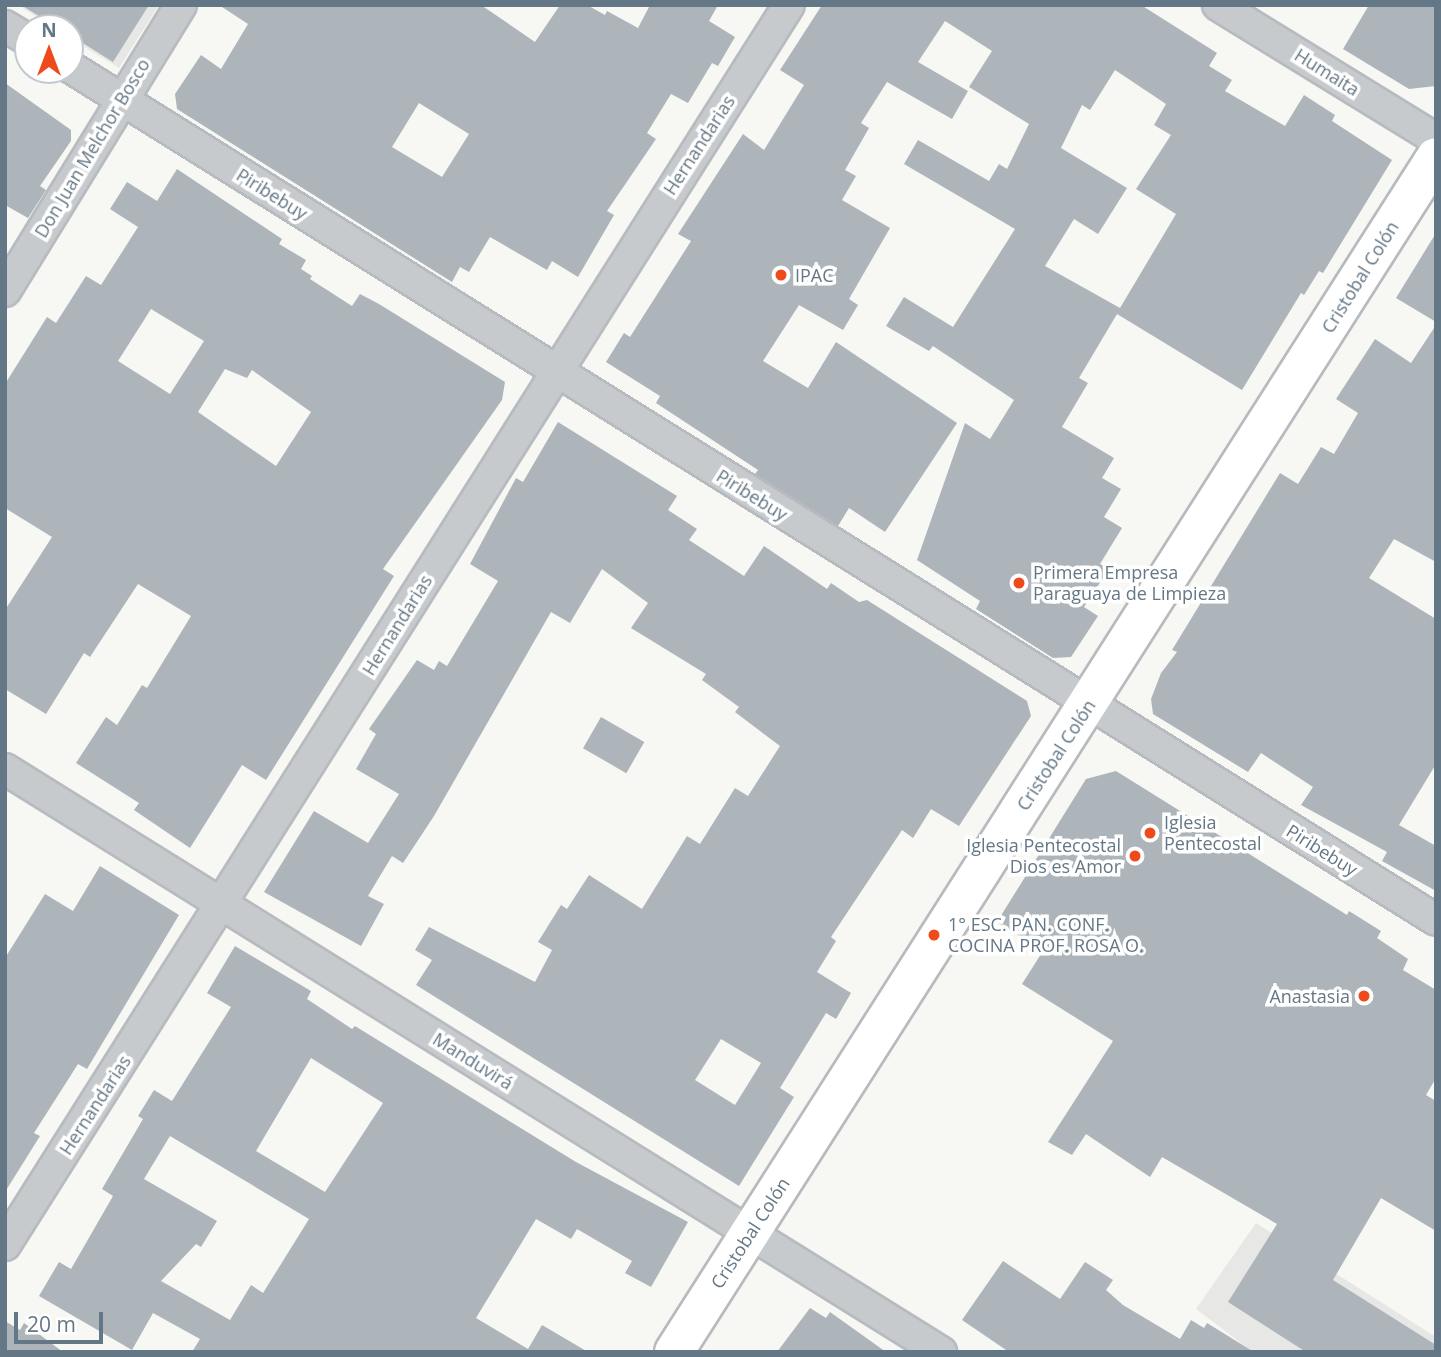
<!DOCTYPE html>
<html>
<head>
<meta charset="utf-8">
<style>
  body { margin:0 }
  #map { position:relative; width:1441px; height:1357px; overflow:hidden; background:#f7f7f3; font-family:"Open Sans",sans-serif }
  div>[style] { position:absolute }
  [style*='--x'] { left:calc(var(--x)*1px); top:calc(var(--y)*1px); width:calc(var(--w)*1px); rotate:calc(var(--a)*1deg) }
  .built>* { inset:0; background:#e7e8e6 }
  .building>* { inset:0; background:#adb5bb; transform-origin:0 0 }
  .roads { filter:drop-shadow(2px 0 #b7bbbf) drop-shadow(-2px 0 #b7bbbf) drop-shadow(0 2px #b7bbbf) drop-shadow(0 -2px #b7bbbf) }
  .street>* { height:30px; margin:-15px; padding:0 15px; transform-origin:15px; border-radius:15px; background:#c6cacd }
  .primary>* { height:38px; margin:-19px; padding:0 19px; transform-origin:19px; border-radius:19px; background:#fff }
  .dots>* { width:19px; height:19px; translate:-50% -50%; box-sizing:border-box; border:4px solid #fff; border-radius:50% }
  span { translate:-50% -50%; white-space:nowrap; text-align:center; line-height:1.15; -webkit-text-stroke:7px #fff; paint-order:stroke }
  .street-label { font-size:18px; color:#647786 }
  .poi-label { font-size:18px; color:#647786 }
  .left { translate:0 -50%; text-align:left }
  .right { translate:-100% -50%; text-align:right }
  .frame { position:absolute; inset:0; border:7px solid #647786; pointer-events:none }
  .north { position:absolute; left:14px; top:14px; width:70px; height:70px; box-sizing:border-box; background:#fff; border:2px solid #c1c9cf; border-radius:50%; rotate:0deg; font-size:19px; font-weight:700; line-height:28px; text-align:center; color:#647786 }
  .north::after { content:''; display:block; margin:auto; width:24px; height:32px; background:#ee4a1c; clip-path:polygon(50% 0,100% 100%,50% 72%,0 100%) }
  .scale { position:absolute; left:14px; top:1312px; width:89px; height:32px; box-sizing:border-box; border:4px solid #647786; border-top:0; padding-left:9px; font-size:21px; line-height:24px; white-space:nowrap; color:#647786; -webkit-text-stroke:5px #fff; paint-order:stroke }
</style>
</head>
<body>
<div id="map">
  <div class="built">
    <i style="clip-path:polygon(18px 5px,159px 5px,119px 68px,70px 38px,70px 28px,54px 28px)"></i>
    <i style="clip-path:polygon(1256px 1223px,1436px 1337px,1436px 1352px,1253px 1352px,1196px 1309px)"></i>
  </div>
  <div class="building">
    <i style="clip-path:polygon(21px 5px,149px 5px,113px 62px,70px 35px,70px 28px,58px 28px)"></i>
    <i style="clip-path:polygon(evenodd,219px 5px,481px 5px,535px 42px,560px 5px,587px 5px,605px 15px,607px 11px,638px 28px,650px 5px,718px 5px,709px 21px,735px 37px,718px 66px,712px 63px,688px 103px,671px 94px,647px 133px,656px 139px,607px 211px,614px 215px,578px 277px,552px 261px,547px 270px,490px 237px,469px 272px,460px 267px,452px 282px,177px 109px,175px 94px,201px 55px,221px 69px,248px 24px,219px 5px,419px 103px,469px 134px,442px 177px,392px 147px,419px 103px)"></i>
    <i style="clip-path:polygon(evenodd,822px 5px,1141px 5px,1217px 53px,1209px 66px,1232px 80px,1225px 91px,1285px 126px,1304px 95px,1335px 115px,1332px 121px,1392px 160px,1323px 273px,1319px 271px,1304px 295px,1301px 293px,1242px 390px,1117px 314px,1079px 378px,1088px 383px,1062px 427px,1114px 458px,1102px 478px,1121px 489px,1104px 517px,1122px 528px,1100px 564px,1109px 569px,1084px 607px,1098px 616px,1071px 657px,1053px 658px,976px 609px,980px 601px,917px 560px,965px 423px,990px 439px,1014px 400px,933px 346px,929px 351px,886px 326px,904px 297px,953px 327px,1015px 229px,904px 164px,918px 140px,989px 181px,999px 164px,1007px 169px,1029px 124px,969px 87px,992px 51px,945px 21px,918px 62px,968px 91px,952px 119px,887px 82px,861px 123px,869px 128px,845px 170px,856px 176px,842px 200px,890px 228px,849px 299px,858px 305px,843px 330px,799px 305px,763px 361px,808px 388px,836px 342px,957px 423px,885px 532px,849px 508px,838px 526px,755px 474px,758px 470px,656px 403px,660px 396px,606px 362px,624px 333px,630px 337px,691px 241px,678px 234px,743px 134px,764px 150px,804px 85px,780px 70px,822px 5px,1115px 70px,1166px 104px,1154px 125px,1171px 135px,1136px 189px,1176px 214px,1120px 308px,1045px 266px,1074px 219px,1098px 234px,1127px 188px,1061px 148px,1082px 105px,1090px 110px,1115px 70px)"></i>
    <i style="clip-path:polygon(1369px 5px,1436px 5px,1436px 86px,1409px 89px,1343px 49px)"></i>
    <i style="clip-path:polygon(5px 83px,71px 130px,71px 141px,40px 186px,46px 190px,28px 218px,5px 205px)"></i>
    <i style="clip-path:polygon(evenodd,177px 169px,282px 239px,279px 244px,306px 260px,301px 269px,312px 276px,310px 279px,352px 306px,360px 294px,379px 304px,505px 382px,502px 400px,383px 569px,394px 576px,266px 780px,242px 765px,190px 848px,134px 810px,139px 803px,76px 763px,106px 717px,117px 725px,142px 685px,147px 688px,191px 616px,138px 584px,90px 657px,84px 653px,46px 714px,5px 689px,5px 610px,52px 537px,5px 508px,5px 384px,47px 317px,56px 323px,86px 276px,101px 285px,138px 227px,110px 209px,127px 182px,157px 201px,177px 169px,151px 309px,204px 341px,170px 394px,118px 361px,151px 309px,177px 169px,225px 369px,247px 378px,252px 370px,311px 412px,276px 466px,198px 412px,225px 369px)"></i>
    <i style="clip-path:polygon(1436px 233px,1436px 322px,1396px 298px)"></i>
    <i style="clip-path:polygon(1436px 325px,1436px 562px,1394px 539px,1369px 578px,1436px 619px,1436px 764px,1399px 825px,1436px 846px,1436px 891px,1382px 861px,1387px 852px,1301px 805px,1313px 787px,1261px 753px,1248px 772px,1153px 714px,1151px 699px,1161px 673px,1177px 652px,1172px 650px,1280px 473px,1298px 484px,1321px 447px,1334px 454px,1358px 413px,1336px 399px,1375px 339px,1411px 363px)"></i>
    <i style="clip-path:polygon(evenodd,558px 422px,677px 496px,668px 510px,697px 529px,689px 540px,744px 576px,764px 546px,827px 589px,831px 583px,859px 602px,867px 600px,1027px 701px,1031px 716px,959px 826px,931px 809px,913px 838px,902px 830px,831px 937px,836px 941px,817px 972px,851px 993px,836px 1019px,826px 1013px,780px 1088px,794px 1097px,739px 1186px,416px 985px,432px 960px,415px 950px,429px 927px,535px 982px,552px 950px,538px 942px,561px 905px,567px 909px,589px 875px,642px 909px,687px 836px,700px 844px,735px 788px,748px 796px,780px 746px,735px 712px,739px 707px,702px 680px,706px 674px,631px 628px,648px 603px,602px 569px,570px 623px,551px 612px,434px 816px,403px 863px,392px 856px,368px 896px,384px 904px,361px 946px,264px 892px,314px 811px,368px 843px,399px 794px,356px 769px,376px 734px,369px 729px,417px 660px,434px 670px,439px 661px,447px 666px,498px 581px,470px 564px,516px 478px,523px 482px,558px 422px,721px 1039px,761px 1063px,735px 1105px,695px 1080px,721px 1039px)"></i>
    <i style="left:601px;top:717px;width:50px;height:36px;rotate:30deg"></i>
    <i style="clip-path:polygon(1116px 771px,1347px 915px,1349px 911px,1381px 931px,1377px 938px,1408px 959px,1403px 970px,1436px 990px,1436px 1078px,1426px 1095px,1436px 1101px,1436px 1231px,1381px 1198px,1333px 1280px,1436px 1345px,1436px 1352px,1306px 1352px,1228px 1302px,1277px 1224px,1162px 1157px,1150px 1177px,1086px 1134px,1072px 1155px,1048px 1142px,1113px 1041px,1022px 984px,1043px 951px,997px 922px,1086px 779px)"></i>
    <i style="clip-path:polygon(100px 866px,179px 915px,87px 1069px,78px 1064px,34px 1133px,40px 1136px,5px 1192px,5px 958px,45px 894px,73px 911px)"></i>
    <i style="clip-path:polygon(evenodd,235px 946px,311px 991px,307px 999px,352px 1029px,355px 1026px,576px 1162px,688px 1222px,651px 1287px,625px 1273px,632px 1261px,577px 1229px,571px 1239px,536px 1219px,476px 1318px,528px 1349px,542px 1325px,588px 1352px,192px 1352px,200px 1339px,153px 1313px,132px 1350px,39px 1296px,59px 1262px,71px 1269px,113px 1196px,102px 1189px,143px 1119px,138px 1116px,154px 1090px,172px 1101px,231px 1007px,207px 993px,235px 946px,311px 1058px,383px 1103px,325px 1192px,256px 1151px,311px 1058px,235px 946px,170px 1136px,309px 1219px,263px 1293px,251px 1285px,230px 1320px,161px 1281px,196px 1244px,201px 1247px,217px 1221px,144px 1179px,170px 1136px)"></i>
    <i style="clip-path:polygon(1003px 1261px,1060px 1299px,1085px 1262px,1113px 1280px,1106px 1290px,1123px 1305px,1180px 1339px,1191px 1320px,1204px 1328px,1207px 1323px,1254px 1352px,1009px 1352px,962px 1320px)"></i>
    <i style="clip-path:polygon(810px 1308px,826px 1318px,830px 1312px,886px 1352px,777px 1352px)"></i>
    <i style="clip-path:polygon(5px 1321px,20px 1330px,24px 1323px,63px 1352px,5px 1352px)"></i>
  </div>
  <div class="roads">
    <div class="street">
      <i style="--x:1218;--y:5;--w:256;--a:31.6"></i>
      <i style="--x:5;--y:26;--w:27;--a:31"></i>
      <i style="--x:70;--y:67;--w:1610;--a:31.98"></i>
      <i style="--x:5;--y:291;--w:336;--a:-58.4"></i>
      <i style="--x:5;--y:769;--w:1103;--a:31.92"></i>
      <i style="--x:5;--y:1245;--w:1467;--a:-57.7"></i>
    </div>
    <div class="primary">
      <i style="--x:674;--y:1352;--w:1417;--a:-57.48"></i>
    </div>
  </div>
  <div class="dots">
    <i style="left:781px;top:275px;background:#ee4a1c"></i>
    <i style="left:1019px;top:583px;background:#ee4a1c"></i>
    <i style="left:1150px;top:833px;background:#ee4a1c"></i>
    <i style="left:1135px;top:856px;background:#ee4a1c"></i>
    <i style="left:934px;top:935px;background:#ee4a1c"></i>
    <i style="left:1364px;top:996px;background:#ee4a1c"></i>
  </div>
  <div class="street-label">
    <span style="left:1327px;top:72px;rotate:32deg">Humaita</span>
    <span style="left:699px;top:145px;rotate:-57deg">Hernandarias</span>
    <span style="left:92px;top:148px;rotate:-59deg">Don Juan Melchor Bosco</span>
    <span style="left:272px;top:194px;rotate:32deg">Piribebuy</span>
    <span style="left:1360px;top:277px;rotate:-58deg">Cristobal Colón</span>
    <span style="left:752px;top:495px;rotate:32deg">Piribebuy</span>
    <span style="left:397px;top:625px;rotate:-58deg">Hernandarias</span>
    <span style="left:1056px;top:755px;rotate:-57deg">Cristobal Colón</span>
    <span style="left:1322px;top:850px;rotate:32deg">Piribebuy</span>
    <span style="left:473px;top:1061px;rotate:32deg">Manduvirá</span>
    <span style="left:95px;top:1105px;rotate:-57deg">Hernandarias</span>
    <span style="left:750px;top:1233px;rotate:-57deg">Cristobal Colón</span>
  </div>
  <div class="poi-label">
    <span class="left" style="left:795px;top:275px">IPAC</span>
    <span class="left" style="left:1033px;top:583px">Primera Empresa<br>Paraguaya de Limpieza</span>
    <span class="left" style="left:1164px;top:833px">Iglesia<br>Pentecostal</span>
    <span class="right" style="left:1121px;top:856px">Iglesia Pentecostal<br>Dios es Amor</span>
    <span class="left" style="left:948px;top:935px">1° ESC. PAN. CONF.<br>COCINA PROF. ROSA O.</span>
    <span class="right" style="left:1350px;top:996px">Anastasia</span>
  </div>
  <div class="frame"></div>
  <div class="north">N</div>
  <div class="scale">20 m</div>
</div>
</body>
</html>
